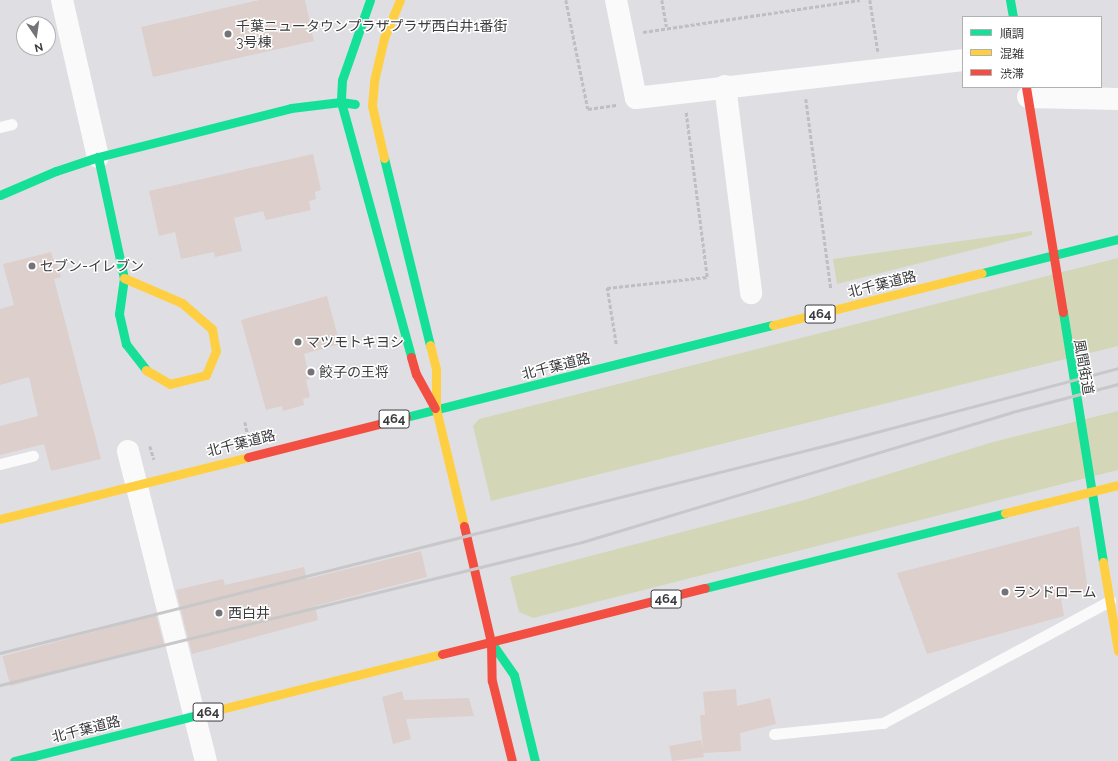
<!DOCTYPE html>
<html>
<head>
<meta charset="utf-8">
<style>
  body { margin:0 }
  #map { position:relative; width:1118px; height:761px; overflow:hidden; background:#dfdfe3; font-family:Raleway,"Noto Sans JP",sans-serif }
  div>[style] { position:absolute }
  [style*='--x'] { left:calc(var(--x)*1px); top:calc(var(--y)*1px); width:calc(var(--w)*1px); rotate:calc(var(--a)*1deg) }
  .green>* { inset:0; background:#d3d7b8 }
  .building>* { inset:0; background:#ddcfcb; transform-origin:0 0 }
  .path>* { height:2.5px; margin-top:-1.25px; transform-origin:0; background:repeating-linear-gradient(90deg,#bfbfc2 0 4px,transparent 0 6px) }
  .lane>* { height:11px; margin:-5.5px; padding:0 5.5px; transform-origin:5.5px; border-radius:5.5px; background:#fafafb }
  .street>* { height:22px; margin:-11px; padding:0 11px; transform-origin:11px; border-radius:11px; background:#fafafb }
  .fast>* { height:9px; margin:-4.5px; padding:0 4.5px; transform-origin:4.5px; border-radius:4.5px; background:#16e098 }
  .slow>* { height:9px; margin:-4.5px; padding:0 4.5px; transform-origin:4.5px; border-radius:4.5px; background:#ffcf43 }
  .jam>* { height:9px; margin:-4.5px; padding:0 4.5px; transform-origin:4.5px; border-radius:4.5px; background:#f24e42 }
  .rail>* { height:3px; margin:-1.5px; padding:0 1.5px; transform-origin:1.5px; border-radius:1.5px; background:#c8c8ca }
  .dots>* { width:11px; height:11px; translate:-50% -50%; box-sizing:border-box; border:2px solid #fff; border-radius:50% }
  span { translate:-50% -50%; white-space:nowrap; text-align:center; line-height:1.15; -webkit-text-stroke:3px #fff; paint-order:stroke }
  .shield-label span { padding:1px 3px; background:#fff; border:1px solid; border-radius:3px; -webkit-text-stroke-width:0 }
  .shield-label { font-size:13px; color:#3b3b3e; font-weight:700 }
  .poi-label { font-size:14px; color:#3b3b3e }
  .left { translate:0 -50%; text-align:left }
  .street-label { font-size:14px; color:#3b3b3e }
  .legend { position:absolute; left:962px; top:16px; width:140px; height:72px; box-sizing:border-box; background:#fff; border:1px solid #b1b1b2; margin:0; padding:5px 7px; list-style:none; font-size:12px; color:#3b3b3e }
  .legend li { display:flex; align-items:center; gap:8px; height:20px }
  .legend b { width:20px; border:1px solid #b1b1b2 }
  .north { position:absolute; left:16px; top:16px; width:40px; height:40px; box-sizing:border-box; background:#fff; border:1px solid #b1b1b2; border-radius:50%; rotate:167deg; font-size:11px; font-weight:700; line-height:16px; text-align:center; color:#3b3b3e }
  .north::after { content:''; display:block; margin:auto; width:14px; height:18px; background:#747478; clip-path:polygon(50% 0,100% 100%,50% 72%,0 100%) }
</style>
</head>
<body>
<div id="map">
  <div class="green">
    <i style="clip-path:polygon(1032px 231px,1032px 235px,837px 284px,833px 259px)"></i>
    <i style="clip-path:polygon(1118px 258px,1118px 346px,491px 501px,473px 426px,479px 419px)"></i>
    <i style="clip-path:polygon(1118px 411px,1118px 470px,533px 618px,519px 612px,510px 577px,804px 500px,993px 442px)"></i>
  </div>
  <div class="building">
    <i style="clip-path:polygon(259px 0,305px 0,314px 41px,153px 77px,141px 27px)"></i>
    <i style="clip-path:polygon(313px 154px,321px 190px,315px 192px,316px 199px,309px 201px,311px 210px,266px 220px,263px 211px,234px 218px,242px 251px,215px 257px,214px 252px,181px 259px,175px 232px,159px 236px,149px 191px)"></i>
    <i style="clip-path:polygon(51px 252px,53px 259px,56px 259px,61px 277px,54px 279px,101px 459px,51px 471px,44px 444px,0 455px,0 426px,38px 416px,29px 377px,0 385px,0 309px,14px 305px,3px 264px)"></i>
    <i style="clip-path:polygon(327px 296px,340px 344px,304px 354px,310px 379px,306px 380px,310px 397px,303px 399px,304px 405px,283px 411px,282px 406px,266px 410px,241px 320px)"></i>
    <i style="clip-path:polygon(1079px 526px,1088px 591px,1061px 598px,1064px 616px,927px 654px,897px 573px)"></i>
    <i style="clip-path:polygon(421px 551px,427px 577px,315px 606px,318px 620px,192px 654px,176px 590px,223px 579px,225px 585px,304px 567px,307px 579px)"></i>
    <i style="left:156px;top:615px;width:31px;height:159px;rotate:75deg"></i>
    <i style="clip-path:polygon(736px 689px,737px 706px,770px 698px,776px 724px,740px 733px,741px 751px,703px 753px,704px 757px,672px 761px,669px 746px,701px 740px,703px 750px,700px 715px,705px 715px,703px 692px)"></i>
    <i style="clip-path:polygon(402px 691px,404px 700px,469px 698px,474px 716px,406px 719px,411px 739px,393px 744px,382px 697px)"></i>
  </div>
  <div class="path">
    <i style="--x:566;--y:0;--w:111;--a:78.6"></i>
    <i style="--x:588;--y:109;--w:30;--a:-8"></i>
    <i style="--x:662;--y:0;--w:27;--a:80"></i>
    <i style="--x:870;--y:0;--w:52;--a:81.1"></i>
    <i style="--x:643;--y:32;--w:219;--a:-8.4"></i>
    <i style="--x:806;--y:99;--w:192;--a:82.5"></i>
    <i style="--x:616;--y:344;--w:57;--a:-99.1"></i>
    <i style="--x:607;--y:288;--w:101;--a:-6.3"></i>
    <i style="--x:707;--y:277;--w:166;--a:-97.3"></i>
    <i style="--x:245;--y:422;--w:14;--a:78"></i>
    <i style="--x:150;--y:446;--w:14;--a:73"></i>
  </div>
  <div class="lane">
    <i style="--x:0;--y:127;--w:12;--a:-14"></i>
    <i style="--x:0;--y:464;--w:34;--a:-14"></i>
    <i style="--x:774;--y:734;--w:110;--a:-5.8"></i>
    <i style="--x:883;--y:723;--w:258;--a:-28.3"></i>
  </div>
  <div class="street">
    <i style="--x:62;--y:0;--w:161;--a:77.1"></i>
    <i style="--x:616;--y:0;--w:100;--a:78.5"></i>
    <i style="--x:636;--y:98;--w:329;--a:-6.6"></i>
    <i style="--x:725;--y:86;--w:209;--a:82.8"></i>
    <i style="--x:1028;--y:97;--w:90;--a:1.3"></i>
    <i style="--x:128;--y:451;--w:320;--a:75.9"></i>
  </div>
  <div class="fast">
    <i style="--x:370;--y:0;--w:85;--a:109.3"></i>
    <i style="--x:342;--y:80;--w:22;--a:93"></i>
    <i style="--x:341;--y:102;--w:264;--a:74.6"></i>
    <i style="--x:1010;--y:0;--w:17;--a:80"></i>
    <i style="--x:98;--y:157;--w:124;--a:77.9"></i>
    <i style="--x:124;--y:278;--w:36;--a:98"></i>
    <i style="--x:119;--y:314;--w:31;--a:77"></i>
    <i style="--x:126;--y:344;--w:33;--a:52"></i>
    <i style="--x:384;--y:158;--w:193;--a:76.2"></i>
    <i style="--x:0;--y:195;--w:61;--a:-23.2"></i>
    <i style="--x:56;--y:171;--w:44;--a:-18.4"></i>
    <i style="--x:98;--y:157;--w:199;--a:-14.2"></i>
    <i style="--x:291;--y:108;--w:50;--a:-6.8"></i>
    <i style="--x:341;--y:102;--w:14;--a:8"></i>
    <i style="--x:982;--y:273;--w:140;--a:-14"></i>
    <i style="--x:1063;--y:312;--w:253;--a:80.9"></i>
    <i style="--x:406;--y:417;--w:378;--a:-14.1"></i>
    <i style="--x:705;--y:588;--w:309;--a:-14"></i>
    <i style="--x:491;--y:642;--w:40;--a:55.1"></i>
    <i style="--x:514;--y:675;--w:89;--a:76.3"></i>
    <i style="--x:14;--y:761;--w:209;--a:-14.1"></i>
  </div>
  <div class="slow">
    <i style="--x:384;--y:158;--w:53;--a:-103"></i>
    <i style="--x:372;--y:106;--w:25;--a:-85"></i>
    <i style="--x:374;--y:81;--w:44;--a:-76.9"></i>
    <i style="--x:384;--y:38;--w:41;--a:-67.2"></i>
    <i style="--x:124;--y:278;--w:63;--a:23.3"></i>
    <i style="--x:182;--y:303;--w:40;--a:41"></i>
    <i style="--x:212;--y:329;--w:22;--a:80"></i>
    <i style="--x:216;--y:351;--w:26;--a:113"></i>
    <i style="--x:206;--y:375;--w:37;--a:166"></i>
    <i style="--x:170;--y:384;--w:28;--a:-150"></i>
    <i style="--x:773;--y:325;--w:215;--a:-14"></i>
    <i style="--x:430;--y:345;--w:25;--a:76"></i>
    <i style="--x:436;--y:369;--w:40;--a:90"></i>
    <i style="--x:436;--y:409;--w:120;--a:76.5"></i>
    <i style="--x:1005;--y:513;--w:116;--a:-13.9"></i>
    <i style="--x:0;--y:519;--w:256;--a:-14"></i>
    <i style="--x:1103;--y:562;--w:90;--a:80.4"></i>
    <i style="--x:217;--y:710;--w:232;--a:-14"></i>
  </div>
  <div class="jam">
    <i style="--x:1026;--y:87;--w:228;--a:80.7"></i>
    <i style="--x:411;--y:357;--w:18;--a:74"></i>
    <i style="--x:416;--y:374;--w:39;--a:61"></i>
    <i style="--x:248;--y:457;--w:163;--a:-14.2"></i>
    <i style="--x:464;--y:526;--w:119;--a:76.9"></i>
    <i style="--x:491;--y:642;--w:39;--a:89"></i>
    <i style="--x:492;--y:681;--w:82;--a:76"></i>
    <i style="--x:442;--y:654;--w:271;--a:-14.1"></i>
  </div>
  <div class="rail">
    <i style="--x:0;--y:653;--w:857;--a:-14.12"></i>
    <i style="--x:831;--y:444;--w:297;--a:-14.8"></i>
    <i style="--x:0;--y:685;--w:599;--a:-13.8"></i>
    <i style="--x:582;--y:542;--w:449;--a:-16.8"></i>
    <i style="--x:1012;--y:412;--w:110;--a:-14.8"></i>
  </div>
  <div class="dots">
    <i style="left:228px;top:34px;background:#747478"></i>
    <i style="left:32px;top:266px;background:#747478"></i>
    <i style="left:298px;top:342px;background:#747478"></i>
    <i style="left:311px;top:372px;background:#747478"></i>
    <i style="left:1005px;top:592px;background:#747478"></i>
    <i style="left:219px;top:613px;background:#747478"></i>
  </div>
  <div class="shield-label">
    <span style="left:820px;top:314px">464</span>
    <span style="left:394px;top:419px">464</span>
    <span style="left:666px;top:599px">464</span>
    <span style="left:208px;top:712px">464</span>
  </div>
  <div class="poi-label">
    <span class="left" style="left:236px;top:34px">千葉ニュータウンプラザプラザ西白井1番街<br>3号棟</span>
    <span class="left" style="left:40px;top:266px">セブン-イレブン</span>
    <span class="left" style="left:306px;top:342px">マツモトキヨシ</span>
    <span class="left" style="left:319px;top:372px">餃子の王将</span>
    <span class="left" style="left:1013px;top:592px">ランドローム</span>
    <span class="left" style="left:228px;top:613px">西白井</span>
  </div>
  <div class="street-label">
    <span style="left:882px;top:284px;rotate:-14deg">北千葉道路</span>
    <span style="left:556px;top:366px;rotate:-14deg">北千葉道路</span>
    <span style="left:1084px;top:367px;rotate:80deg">風間街道</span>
    <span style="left:241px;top:443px;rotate:-14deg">北千葉道路</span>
    <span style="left:86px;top:729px;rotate:-14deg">北千葉道路</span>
  </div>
  <ul class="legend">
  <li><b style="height:5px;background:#16e098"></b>順調</li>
  <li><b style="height:5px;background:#ffcf43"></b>混雑</li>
  <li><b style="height:5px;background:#f24e42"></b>渋滞</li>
  </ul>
  <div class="north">N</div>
</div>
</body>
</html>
